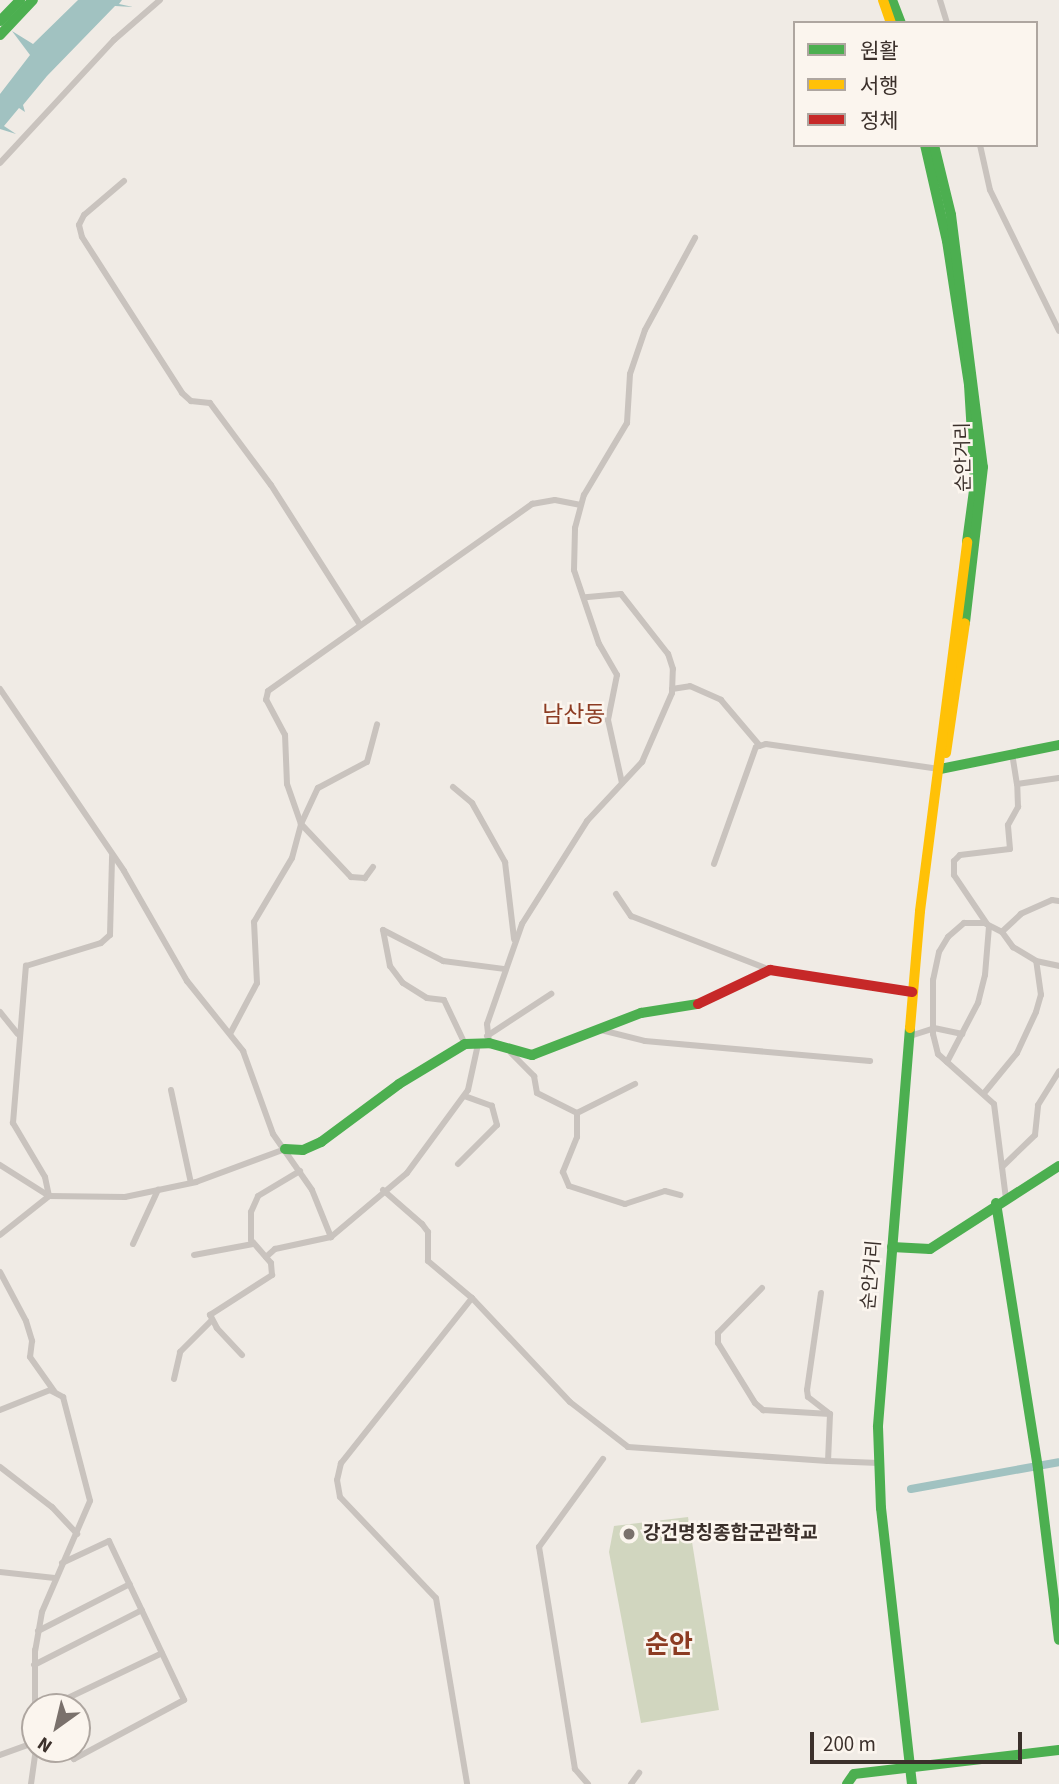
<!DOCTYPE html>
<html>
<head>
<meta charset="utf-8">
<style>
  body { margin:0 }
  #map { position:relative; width:1059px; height:1784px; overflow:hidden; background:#f0ebe5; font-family:"Source Sans 3","Noto Sans KR",sans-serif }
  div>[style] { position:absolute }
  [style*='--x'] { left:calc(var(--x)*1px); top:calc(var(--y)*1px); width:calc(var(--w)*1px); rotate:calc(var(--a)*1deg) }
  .green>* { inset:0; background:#d1d6bf }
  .water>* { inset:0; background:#a1c2c1 }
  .canal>* { height:8px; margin:-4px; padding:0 4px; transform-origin:4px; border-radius:4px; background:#a1c2c1 }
  .street>* { height:6px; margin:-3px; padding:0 3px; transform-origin:3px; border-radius:3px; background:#c9c3be }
  .fast>* { height:10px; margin:-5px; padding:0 5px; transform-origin:5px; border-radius:5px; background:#4caf50 }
  .slow>* { height:10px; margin:-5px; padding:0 5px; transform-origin:5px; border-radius:5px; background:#ffc107 }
  .jam>* { height:10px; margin:-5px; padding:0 5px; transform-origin:5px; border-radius:5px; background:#c62828 }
  .dots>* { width:19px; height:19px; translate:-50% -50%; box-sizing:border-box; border:4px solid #fbf5ee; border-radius:50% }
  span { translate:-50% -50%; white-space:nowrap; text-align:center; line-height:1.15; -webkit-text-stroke:5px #fbf5ee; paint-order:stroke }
  .street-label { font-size:19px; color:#3b302b }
  .poi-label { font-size:19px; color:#3b302b; font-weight:700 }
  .left { translate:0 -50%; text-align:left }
  .quarter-label { font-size:23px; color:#8c3b22 }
  .district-label { font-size:26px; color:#8c3b22; font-weight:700 }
  .legend { position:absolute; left:793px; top:21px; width:245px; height:126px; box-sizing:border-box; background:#fbf5ee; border:2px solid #aea6a0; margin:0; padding:9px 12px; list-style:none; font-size:21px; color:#3b302b }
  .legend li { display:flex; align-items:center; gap:14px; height:35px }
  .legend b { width:35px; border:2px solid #aea6a0 }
  .north { position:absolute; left:21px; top:1693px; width:70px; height:70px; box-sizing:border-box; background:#fbf5ee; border:2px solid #aea6a0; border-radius:50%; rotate:214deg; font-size:19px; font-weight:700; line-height:28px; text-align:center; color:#3b302b }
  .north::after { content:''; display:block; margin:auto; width:24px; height:32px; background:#7a716c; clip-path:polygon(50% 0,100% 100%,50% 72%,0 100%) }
  .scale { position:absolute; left:810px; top:1732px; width:212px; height:32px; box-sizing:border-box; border:4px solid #3b302b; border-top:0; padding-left:9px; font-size:21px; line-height:24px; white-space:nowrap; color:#3b302b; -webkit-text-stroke:5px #fbf5ee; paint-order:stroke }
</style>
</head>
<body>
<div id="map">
  <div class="green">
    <i style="clip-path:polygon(688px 1517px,719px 1710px,641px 1723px,609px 1552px,614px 1526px)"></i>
  </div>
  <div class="water">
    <i style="clip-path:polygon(78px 0,122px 0,119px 4px,133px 7px,115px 6px,47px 76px,23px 105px,25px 112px,19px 108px,4px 126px,16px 134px,0 129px,0 94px,30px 55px,12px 31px,33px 44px)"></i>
  </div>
  <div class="canal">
    <i style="--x:911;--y:1489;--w:150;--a:-10.3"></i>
  </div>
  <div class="street">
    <i style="--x:940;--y:0;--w:24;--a:73"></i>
    <i style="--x:980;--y:145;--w:46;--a:77.5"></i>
    <i style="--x:990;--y:190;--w:157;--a:63.9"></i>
    <i style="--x:0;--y:163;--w:168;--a:-47.2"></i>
    <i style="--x:114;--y:40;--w:61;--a:-41"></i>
    <i style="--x:124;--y:181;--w:52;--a:139.6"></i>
    <i style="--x:84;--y:215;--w:11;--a:117"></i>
    <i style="--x:79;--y:225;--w:12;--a:76"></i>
    <i style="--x:82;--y:237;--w:185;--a:57.3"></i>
    <i style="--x:182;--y:393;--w:12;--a:42"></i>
    <i style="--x:191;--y:401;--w:19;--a:6"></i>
    <i style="--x:210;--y:403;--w:102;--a:53.4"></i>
    <i style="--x:271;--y:485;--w:164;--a:57.5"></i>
    <i style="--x:0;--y:689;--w:220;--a:55.7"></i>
    <i style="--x:124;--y:871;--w:127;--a:60.2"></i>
    <i style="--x:187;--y:981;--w:90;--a:51.3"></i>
    <i style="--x:243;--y:1051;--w:88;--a:70.1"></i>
    <i style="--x:273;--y:1134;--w:68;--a:55.1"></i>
    <i style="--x:312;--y:1190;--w:51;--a:68"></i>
    <i style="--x:672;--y:689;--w:18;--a:-9"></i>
    <i style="--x:690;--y:686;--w:34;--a:24"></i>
    <i style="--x:721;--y:700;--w:60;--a:49.7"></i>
    <i style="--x:1012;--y:753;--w:31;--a:81"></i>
    <i style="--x:1017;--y:784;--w:42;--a:-8.1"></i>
    <i style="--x:622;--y:783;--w:65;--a:-102.5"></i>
    <i style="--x:608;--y:720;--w:46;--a:-78.7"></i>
    <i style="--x:617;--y:675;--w:36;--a:-120"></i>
    <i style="--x:599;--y:644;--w:78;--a:-108.7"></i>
    <i style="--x:574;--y:570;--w:42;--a:-88.6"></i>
    <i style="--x:575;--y:528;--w:34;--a:-75"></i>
    <i style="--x:584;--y:495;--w:84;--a:-59.2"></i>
    <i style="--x:627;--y:423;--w:49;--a:-86.5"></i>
    <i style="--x:630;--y:374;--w:46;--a:-71.2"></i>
    <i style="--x:645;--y:330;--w:105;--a:-61.5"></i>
    <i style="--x:453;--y:787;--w:25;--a:40"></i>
    <i style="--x:472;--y:803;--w:68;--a:60.8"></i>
    <i style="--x:505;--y:862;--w:78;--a:83.3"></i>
    <i style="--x:714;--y:864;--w:124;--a:-70.3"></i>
    <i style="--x:756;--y:747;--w:10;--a:-17"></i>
    <i style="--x:766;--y:744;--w:175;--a:8.2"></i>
    <i style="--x:373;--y:867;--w:14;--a:126"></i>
    <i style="--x:365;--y:878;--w:14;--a:-176"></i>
    <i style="--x:351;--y:877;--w:73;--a:-133.3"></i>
    <i style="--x:301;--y:824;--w:42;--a:-109.3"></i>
    <i style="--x:287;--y:784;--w:49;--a:-92.3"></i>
    <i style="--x:285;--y:735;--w:40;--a:-118"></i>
    <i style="--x:266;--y:700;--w:9;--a:-77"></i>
    <i style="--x:268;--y:691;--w:324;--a:-35.3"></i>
    <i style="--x:532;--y:504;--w:23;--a:-10"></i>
    <i style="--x:555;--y:500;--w:25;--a:11"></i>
    <i style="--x:616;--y:894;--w:27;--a:56"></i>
    <i style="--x:631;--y:916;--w:149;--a:21.2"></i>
    <i style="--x:1059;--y:901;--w:7;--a:-172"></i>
    <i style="--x:1052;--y:900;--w:34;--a:156"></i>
    <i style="--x:1021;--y:914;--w:26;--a:137"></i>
    <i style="--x:1002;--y:932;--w:19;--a:54"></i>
    <i style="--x:1013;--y:947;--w:27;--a:31"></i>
    <i style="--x:1036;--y:961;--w:24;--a:12"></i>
    <i style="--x:987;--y:924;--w:59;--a:-124"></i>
    <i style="--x:954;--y:875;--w:14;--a:-90"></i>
    <i style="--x:954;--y:861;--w:8;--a:-45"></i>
    <i style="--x:960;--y:855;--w:50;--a:-6.8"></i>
    <i style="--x:1010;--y:849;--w:24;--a:-95"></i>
    <i style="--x:1008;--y:825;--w:21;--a:-61"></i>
    <i style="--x:1018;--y:807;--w:23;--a:-92"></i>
    <i style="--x:383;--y:930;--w:37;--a:79"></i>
    <i style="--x:390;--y:966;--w:21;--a:53"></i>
    <i style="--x:403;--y:983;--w:28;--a:32"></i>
    <i style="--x:427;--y:998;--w:17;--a:7"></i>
    <i style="--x:444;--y:1000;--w:49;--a:64.5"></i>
    <i style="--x:383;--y:930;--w:68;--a:27.3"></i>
    <i style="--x:443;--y:961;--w:63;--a:7.4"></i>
    <i style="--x:1002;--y:932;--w:20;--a:-153"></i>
    <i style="--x:984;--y:923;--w:20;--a:180"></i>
    <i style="--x:964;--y:923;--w:21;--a:139"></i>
    <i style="--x:948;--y:937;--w:17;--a:121"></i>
    <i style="--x:939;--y:952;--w:29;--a:102"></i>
    <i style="--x:933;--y:980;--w:54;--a:90"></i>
    <i style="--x:933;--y:1034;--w:21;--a:76"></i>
    <i style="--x:938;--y:1054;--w:75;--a:41.8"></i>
    <i style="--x:994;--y:1104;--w:96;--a:82.8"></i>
    <i style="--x:0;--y:1012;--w:28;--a:51"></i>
    <i style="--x:601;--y:1030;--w:45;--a:14"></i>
    <i style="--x:645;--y:1041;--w:226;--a:5.1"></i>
    <i style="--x:231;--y:1032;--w:55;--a:-62"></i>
    <i style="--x:257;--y:983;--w:61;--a:-92.8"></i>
    <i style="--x:254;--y:922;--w:74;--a:-59.3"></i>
    <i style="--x:292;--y:858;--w:35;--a:-75"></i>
    <i style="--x:301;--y:824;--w:40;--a:-65"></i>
    <i style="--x:318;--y:788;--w:55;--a:-28"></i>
    <i style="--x:367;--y:762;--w:39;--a:-75"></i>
    <i style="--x:487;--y:1036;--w:77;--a:-33.3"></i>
    <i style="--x:910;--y:1036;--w:25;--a:-18"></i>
    <i style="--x:934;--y:1028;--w:29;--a:12"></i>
    <i style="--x:489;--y:1043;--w:19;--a:-96"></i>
    <i style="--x:487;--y:1024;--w:106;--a:-70.7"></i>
    <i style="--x:522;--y:924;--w:122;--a:-57.7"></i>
    <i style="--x:587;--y:821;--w:81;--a:-47"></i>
    <i style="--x:642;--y:762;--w:75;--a:-66.5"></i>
    <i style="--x:672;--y:693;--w:24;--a:-88"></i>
    <i style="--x:673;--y:669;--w:16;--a:-108"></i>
    <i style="--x:668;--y:654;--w:76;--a:-128.1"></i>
    <i style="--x:621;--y:594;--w:36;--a:175"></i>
    <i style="--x:511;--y:1053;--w:33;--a:45"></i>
    <i style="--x:534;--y:1076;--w:17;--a:80"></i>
    <i style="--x:537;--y:1093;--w:45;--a:26.6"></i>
    <i style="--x:577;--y:1113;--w:24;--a:90"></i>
    <i style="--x:577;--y:1137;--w:38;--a:112"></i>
    <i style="--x:563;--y:1172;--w:15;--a:67"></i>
    <i style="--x:569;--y:1186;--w:59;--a:17.8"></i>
    <i style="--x:625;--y:1204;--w:42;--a:-18"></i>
    <i style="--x:665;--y:1191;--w:16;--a:15"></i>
    <i style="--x:947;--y:1062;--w:67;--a:-62.3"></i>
    <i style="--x:978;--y:1003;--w:29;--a:-76"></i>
    <i style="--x:985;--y:975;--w:49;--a:-85.3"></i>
    <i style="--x:171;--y:1090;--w:95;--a:77.9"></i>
    <i style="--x:985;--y:1092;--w:50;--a:-50.6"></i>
    <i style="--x:1017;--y:1053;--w:45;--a:-65.1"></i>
    <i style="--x:1036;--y:1012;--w:18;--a:-74"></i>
    <i style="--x:1041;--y:995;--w:34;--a:-98"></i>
    <i style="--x:577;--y:1113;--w:65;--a:-26.6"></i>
    <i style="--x:458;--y:1164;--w:55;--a:-45"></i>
    <i style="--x:497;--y:1125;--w:20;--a:-105"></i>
    <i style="--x:492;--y:1106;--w:29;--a:-160"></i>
    <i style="--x:0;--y:1165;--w:58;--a:32.3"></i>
    <i style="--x:1002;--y:1167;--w:46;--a:-44.1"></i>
    <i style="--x:1035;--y:1135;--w:30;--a:-84"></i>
    <i style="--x:1038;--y:1105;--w:40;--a:-58"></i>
    <i style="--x:383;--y:1190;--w:52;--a:41.1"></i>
    <i style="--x:422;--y:1224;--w:10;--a:53"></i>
    <i style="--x:428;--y:1232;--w:29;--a:90"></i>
    <i style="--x:428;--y:1261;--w:57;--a:40.1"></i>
    <i style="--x:472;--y:1298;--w:211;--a:128.4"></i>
    <i style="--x:341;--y:1463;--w:17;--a:103"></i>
    <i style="--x:337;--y:1480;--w:17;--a:80"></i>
    <i style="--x:340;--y:1497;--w:139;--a:46.5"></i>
    <i style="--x:436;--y:1598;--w:189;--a:80.5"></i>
    <i style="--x:49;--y:1196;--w:19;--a:-102"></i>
    <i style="--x:45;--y:1177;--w:63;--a:-120.7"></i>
    <i style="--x:13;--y:1123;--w:158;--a:-85.3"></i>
    <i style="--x:26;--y:966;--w:78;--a:-17"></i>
    <i style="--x:101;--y:943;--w:12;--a:-42"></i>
    <i style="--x:110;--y:935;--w:79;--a:-88.5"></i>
    <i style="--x:0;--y:1235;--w:63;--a:-38.5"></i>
    <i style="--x:49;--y:1196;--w:76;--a:0.8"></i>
    <i style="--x:125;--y:1197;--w:73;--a:-11.9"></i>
    <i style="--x:196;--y:1182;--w:95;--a:-20.3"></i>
    <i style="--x:133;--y:1244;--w:60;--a:-65.2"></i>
    <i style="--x:194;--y:1255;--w:60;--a:-10.6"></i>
    <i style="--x:266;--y:1257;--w:12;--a:-42"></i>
    <i style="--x:275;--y:1249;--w:57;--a:-12.1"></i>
    <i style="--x:331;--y:1237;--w:99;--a:-40.1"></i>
    <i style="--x:407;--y:1173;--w:103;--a:-53.7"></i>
    <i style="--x:468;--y:1090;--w:47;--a:-77.7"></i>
    <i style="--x:0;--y:1272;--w:55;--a:62"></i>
    <i style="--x:26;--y:1321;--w:21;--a:73"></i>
    <i style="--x:32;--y:1341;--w:16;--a:97"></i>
    <i style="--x:30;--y:1357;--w:42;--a:54.8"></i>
    <i style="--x:762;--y:1288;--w:63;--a:134.4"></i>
    <i style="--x:718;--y:1333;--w:10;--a:90"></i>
    <i style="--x:718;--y:1343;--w:70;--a:58.3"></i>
    <i style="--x:755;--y:1403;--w:11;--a:41"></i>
    <i style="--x:763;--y:1410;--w:67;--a:3.4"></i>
    <i style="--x:830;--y:1414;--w:47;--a:92.4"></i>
    <i style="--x:828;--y:1461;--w:51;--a:2.2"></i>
    <i style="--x:821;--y:1293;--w:98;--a:98.2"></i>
    <i style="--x:807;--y:1390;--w:7;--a:82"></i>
    <i style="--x:808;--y:1397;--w:28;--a:38"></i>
    <i style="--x:472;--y:1298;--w:143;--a:46.7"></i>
    <i style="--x:570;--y:1402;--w:73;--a:37.8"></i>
    <i style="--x:628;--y:1447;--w:200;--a:4"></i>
    <i style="--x:242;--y:1355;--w:37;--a:-133"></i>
    <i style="--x:217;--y:1328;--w:15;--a:-118"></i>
    <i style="--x:210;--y:1315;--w:74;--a:-32.8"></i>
    <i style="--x:272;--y:1275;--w:12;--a:-95"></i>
    <i style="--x:271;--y:1263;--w:30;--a:-131"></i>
    <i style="--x:251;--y:1240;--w:28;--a:-90"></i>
    <i style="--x:251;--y:1212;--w:17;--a:-66"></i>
    <i style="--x:258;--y:1196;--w:49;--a:-30.8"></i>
    <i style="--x:174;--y:1379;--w:28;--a:-77"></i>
    <i style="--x:180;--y:1352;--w:45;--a:-45"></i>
    <i style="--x:0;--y:1410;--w:54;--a:-21.8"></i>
    <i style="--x:50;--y:1390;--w:15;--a:28"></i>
    <i style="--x:63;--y:1397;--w:107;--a:75.4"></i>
    <i style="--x:90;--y:1501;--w:121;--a:113.4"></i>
    <i style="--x:42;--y:1612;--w:39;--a:100"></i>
    <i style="--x:35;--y:1650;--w:63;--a:90"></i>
    <i style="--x:0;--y:1467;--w:66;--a:37.6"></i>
    <i style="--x:52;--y:1507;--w:37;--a:47"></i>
    <i style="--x:62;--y:1563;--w:52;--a:-25.1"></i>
    <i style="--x:109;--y:1541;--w:176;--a:64.7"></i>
    <i style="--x:184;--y:1700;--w:125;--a:151.8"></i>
    <i style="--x:74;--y:1759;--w:12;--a:-125"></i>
    <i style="--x:0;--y:1572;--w:55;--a:6.2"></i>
    <i style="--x:38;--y:1631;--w:103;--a:-27.1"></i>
    <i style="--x:34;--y:1665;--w:121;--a:-27"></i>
    <i style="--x:49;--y:1707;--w:125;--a:-25.5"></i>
    <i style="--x:0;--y:1755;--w:37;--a:-20"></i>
    <i style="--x:31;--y:1784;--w:35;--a:-82"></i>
    <i style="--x:588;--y:1784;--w:20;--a:-131"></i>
    <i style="--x:575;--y:1769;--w:225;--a:-99.2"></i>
    <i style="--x:539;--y:1547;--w:109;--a:-54"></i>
    <i style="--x:631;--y:1784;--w:14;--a:-54"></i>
  </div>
  <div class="fast">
    <i style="--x:892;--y:0;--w:25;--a:69"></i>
    <i style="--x:0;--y:21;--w:29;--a:-46"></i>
    <i style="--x:0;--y:35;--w:48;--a:-46.7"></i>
    <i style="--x:925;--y:145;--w:98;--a:77.1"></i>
    <i style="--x:947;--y:241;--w:146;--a:81.3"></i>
    <i style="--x:969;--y:385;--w:98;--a:86.5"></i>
    <i style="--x:975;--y:483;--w:60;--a:97.7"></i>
    <i style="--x:934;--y:145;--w:72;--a:76.3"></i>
    <i style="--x:951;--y:215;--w:254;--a:82.8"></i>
    <i style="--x:983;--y:467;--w:157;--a:96.6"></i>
    <i style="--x:940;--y:769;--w:121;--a:-11.4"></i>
    <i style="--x:910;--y:1028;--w:400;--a:94.6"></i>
    <i style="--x:878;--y:1427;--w:81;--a:87.9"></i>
    <i style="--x:881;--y:1508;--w:278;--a:83.6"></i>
    <i style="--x:285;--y:1149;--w:18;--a:3"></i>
    <i style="--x:303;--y:1150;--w:20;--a:-24"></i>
    <i style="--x:321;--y:1142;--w:97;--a:-36.6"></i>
    <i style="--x:399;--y:1084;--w:77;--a:-31.2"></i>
    <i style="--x:465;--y:1044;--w:24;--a:-2"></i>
    <i style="--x:489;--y:1043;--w:45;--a:15.6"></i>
    <i style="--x:532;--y:1055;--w:117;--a:-21.1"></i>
    <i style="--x:641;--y:1013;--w:58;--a:-9"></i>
    <i style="--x:996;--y:1203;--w:269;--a:81"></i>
    <i style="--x:1038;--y:1469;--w:172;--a:83"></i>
    <i style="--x:892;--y:1247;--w:38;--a:3"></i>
    <i style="--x:930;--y:1249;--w:153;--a:-32.8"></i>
    <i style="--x:847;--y:1784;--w:12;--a:-55"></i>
    <i style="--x:854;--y:1774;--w:206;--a:-6.7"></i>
  </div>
  <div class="slow">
    <i style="--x:883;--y:0;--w:24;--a:71"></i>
    <i style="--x:946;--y:753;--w:131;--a:-81.7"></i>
    <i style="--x:910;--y:1028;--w:117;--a:-85.1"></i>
    <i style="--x:920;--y:911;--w:372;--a:-82.7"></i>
  </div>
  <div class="jam">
    <i style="--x:698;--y:1004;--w:80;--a:-25.3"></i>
    <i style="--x:770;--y:970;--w:144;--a:8.8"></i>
  </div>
  <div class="dots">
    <i style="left:629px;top:1534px;background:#7a716c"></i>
  </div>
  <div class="street-label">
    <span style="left:964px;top:457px;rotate:-91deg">순안거리</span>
    <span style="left:872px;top:1275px;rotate:-85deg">순안거리</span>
  </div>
  <div class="poi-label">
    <span class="left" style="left:643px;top:1534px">강건명칭종합군관학교</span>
  </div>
  <div class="quarter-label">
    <span style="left:574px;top:715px">남산동</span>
  </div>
  <div class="district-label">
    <span style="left:669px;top:1645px">순안</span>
  </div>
  <ul class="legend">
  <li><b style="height:9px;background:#4caf50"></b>원활</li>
  <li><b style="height:9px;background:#ffc107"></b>서행</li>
  <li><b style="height:9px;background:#c62828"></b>정체</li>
  </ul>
  <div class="north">N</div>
  <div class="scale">200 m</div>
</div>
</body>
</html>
